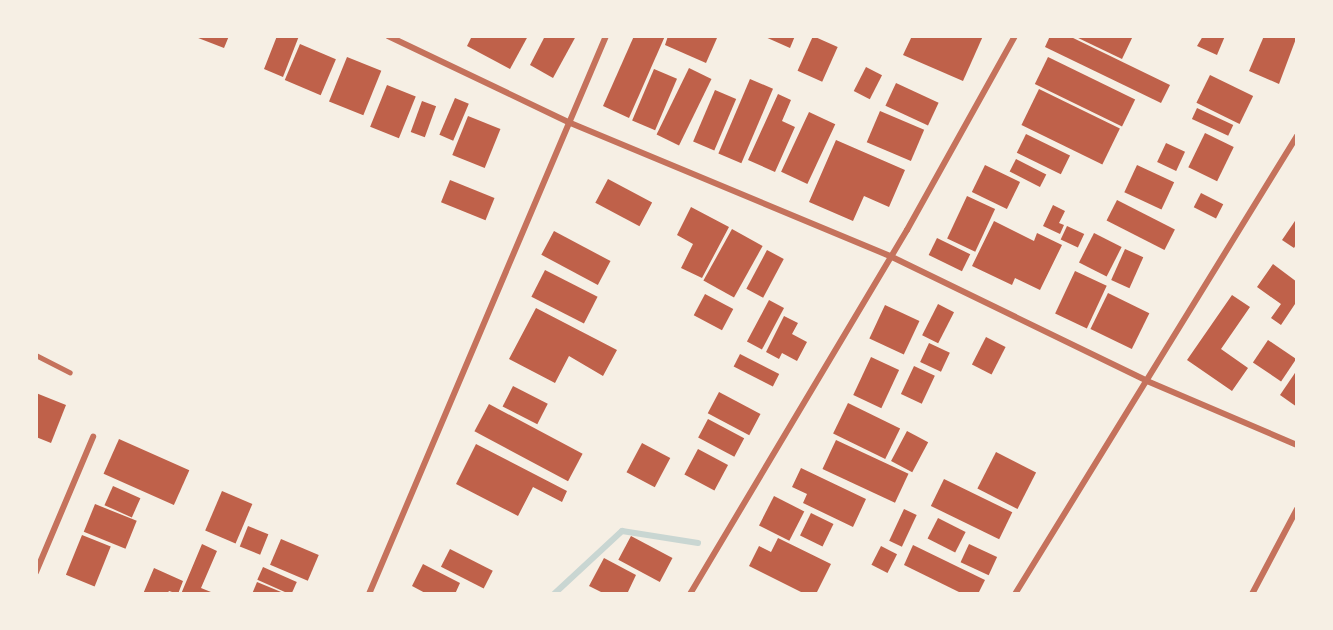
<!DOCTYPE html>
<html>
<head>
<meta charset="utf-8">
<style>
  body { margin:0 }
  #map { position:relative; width:1333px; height:630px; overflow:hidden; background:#f6efe4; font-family:Helvetica,sans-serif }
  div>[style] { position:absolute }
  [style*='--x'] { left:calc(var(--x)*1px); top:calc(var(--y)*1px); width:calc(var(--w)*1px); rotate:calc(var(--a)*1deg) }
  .stream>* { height:6px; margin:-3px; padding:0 3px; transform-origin:3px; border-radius:3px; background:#c9d6d2 }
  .building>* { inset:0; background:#bf614a; transform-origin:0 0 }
  .service>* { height:4.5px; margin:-2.25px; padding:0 2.25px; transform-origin:2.25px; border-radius:2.25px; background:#c5725c }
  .minor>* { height:6px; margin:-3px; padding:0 3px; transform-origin:3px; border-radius:3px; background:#c5725c }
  span { translate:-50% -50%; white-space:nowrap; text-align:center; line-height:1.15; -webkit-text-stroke:4.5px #f6efe4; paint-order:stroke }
  .frame { position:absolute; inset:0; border:38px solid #f6efe4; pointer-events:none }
</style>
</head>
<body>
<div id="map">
  <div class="stream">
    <i style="--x:554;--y:594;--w:93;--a:-42.8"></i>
    <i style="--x:622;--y:531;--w:77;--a:9"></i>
  </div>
  <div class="building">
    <i style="clip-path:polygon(193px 36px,229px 36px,224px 48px)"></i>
    <i style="clip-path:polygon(277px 36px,299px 36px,283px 77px,264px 69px)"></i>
    <i style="clip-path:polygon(472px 36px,528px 36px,510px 69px,467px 46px)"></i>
    <i style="clip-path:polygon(545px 36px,576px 36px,553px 78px,530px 65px)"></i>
    <i style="clip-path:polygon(634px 36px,665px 36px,629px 118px,603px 106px)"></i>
    <i style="clip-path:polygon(668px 36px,712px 36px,717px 38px,706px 63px,665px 45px)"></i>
    <i style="clip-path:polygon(763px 36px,795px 36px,790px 48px)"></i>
    <i style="left:813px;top:36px;width:27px;height:38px;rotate:24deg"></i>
    <i style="clip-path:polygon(912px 36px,983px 36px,963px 81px,903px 55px)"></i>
    <i style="clip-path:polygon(1050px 36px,1069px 36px,1170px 85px,1161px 103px,1045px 47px)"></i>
    <i style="clip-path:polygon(1074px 36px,1133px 36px,1122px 59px)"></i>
    <i style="clip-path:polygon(1203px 36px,1225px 36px,1217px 55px,1197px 46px)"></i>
    <i style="clip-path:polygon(1264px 36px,1297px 36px,1279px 84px,1249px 71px)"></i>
    <i style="left:300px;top:44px;width:39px;height:39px;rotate:23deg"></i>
    <i style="left:347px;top:57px;width:37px;height:48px;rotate:22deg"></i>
    <i style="left:1048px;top:57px;width:97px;height:30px;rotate:26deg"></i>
    <i style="left:866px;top:67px;width:18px;height:27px;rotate:27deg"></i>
    <i style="left:689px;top:68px;width:25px;height:74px;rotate:26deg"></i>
    <i style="left:654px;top:69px;width:25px;height:56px;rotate:23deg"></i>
    <i style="left:1210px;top:75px;width:48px;height:31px;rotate:26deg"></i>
    <i style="left:750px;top:79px;width:25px;height:81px;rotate:23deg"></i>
    <i style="left:896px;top:83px;width:47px;height:25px;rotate:25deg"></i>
    <i style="left:387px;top:85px;width:31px;height:45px;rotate:22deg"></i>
    <i style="left:1039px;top:89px;width:90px;height:40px;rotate:26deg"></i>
    <i style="left:715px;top:90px;width:23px;height:56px;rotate:23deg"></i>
    <i style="clip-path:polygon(778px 94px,791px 100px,782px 121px,795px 127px,775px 172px,748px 160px)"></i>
    <i style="left:455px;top:98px;width:15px;height:40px;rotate:23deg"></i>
    <i style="left:422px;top:101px;width:15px;height:33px;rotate:20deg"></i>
    <i style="left:1197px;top:108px;width:40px;height:12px;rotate:25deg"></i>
    <i style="left:880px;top:111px;width:48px;height:34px;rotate:23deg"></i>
    <i style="left:809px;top:112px;width:29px;height:66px;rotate:25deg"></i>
    <i style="left:468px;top:116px;width:35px;height:42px;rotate:22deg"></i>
    <i style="left:1205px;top:133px;width:32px;height:38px;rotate:26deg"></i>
    <i style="left:1026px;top:134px;width:49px;height:21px;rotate:26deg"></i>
    <i style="clip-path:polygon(836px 140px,905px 170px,889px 207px,864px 196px,853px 221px,809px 202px)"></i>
    <i style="left:1166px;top:143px;width:21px;height:21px;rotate:25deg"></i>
    <i style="left:1016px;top:159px;width:34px;height:14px;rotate:27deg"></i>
    <i style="left:985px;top:165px;width:39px;height:30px;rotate:26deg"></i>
    <i style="left:1137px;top:165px;width:41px;height:30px;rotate:25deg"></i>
    <i style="left:608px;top:179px;width:50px;height:27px;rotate:28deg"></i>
    <i style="left:450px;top:180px;width:48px;height:24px;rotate:22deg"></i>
    <i style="left:1201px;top:193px;width:25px;height:16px;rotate:27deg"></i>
    <i style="left:967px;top:196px;width:31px;height:47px;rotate:25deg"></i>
    <i style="left:1117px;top:200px;width:65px;height:23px;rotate:27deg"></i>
    <i style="clip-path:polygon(1053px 205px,1065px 211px,1059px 223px,1064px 225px,1060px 234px,1043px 226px)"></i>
    <i style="clip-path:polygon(691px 207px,729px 227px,702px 278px,681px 268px,693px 244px,677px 235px)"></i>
    <i style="clip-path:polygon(1297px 218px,1297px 243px,1294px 248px,1282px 240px)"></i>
    <i style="clip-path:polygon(994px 221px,1034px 241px,1037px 233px,1062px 245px,1040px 290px,1015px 278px,1012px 285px,972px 266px)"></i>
    <i style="left:1067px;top:226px;width:19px;height:15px;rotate:25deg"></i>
    <i style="left:732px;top:229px;width:35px;height:59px;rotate:29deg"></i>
    <i style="left:554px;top:231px;width:64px;height:27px;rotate:28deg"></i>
    <i style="left:1094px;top:233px;width:31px;height:33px;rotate:27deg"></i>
    <i style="left:937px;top:238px;width:37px;height:19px;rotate:26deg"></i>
    <i style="left:1125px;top:249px;width:20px;height:34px;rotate:24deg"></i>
    <i style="left:767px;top:250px;width:19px;height:44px;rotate:28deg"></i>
    <i style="clip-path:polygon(1273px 264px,1297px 282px,1297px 301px,1281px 325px,1271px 318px,1281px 304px,1257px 287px)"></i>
    <i style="left:545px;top:270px;width:59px;height:30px;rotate:27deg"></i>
    <i style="left:1075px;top:271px;width:35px;height:47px;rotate:25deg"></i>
    <i style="left:1108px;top:293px;width:46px;height:40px;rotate:26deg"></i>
    <i style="left:705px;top:294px;width:32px;height:24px;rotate:28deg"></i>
    <i style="clip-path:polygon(1232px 295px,1250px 307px,1221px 349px,1248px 368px,1232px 391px,1187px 360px)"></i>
    <i style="left:769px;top:300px;width:17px;height:47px;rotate:28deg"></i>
    <i style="left:938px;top:304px;width:18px;height:35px;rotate:27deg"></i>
    <i style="left:885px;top:305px;width:38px;height:37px;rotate:25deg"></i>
    <i style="clip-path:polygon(536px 308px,617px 350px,603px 376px,569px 356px,555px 383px,509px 359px)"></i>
    <i style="clip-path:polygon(784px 316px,798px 323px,792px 334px,807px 342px,797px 361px,782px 353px,779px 359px,766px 352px)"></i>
    <i style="left:986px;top:337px;width:22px;height:31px;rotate:27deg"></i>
    <i style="left:1268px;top:340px;width:34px;height:27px;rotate:34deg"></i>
    <i style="left:929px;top:343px;width:23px;height:21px;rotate:25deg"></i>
    <i style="left:740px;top:354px;width:44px;height:14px;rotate:27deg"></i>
    <i style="left:871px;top:357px;width:31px;height:42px;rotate:25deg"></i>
    <i style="left:914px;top:366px;width:23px;height:31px;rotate:25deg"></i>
    <i style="clip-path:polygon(1297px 370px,1297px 407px,1280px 395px)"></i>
    <i style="left:513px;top:386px;width:39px;height:23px;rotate:27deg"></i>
    <i style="left:719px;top:392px;width:47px;height:24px;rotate:28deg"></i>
    <i style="clip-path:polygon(36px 393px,66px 405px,51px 443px,36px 437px)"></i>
    <i style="left:848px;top:403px;width:58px;height:34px;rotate:26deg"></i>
    <i style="left:489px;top:404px;width:106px;height:31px;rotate:28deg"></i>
    <i style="left:708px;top:419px;width:41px;height:21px;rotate:28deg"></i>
    <i style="left:907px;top:431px;width:24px;height:34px;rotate:28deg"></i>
    <i style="left:119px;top:439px;width:77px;height:38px;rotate:24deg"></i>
    <i style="left:836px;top:440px;width:80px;height:32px;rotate:25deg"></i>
    <i style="left:642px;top:443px;width:32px;height:33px;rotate:28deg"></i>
    <i style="clip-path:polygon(476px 444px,567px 491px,562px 502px,533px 487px,518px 516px,456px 484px)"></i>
    <i style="left:698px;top:449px;width:34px;height:29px;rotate:28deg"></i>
    <i style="left:996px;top:452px;width:45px;height:41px;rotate:27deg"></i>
    <i style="clip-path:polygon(801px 468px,866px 499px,853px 527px,803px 503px,807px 494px,792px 487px)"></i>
    <i style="left:944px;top:479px;width:76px;height:30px;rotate:26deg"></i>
    <i style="left:113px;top:486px;width:30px;height:21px;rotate:24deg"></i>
    <i style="left:222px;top:491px;width:33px;height:43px;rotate:23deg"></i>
    <i style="left:774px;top:496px;width:34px;height:33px;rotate:27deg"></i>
    <i style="left:95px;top:504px;width:45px;height:30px;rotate:22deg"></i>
    <i style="left:904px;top:509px;width:14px;height:35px;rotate:25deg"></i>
    <i style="left:811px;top:513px;width:25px;height:25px;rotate:26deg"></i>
    <i style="left:938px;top:518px;width:31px;height:23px;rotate:27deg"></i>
    <i style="left:248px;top:526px;width:22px;height:22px;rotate:22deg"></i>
    <i style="left:82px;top:535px;width:31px;height:43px;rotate:22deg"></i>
    <i style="left:631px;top:536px;width:47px;height:27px;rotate:28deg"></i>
    <i style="clip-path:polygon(778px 538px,831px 564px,816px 594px,805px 594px,749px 566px,759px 546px,771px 552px)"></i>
    <i style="left:281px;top:539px;width:41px;height:28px;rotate:23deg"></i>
    <i style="clip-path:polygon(202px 544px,217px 551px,201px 588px,216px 594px,181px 594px)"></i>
    <i style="left:969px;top:544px;width:31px;height:20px;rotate:25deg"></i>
    <i style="clip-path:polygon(913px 545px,985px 580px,978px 594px,963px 594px,904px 565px)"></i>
    <i style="left:881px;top:546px;width:18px;height:21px;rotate:27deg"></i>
    <i style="left:450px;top:549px;width:48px;height:20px;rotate:27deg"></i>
    <i style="clip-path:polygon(604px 558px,636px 575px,627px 594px,605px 594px,589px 586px)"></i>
    <i style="clip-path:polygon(423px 564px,460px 583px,455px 594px,427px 594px,412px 586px)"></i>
    <i style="left:263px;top:567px;width:37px;height:14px;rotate:24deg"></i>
    <i style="clip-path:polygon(154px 568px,183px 581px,178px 594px,169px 591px,167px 594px,143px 594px)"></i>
    <i style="clip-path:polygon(257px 582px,286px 594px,252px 594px)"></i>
  </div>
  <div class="service">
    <i style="--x:36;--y:355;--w:38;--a:27"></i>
  </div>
  <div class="minor">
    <i style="--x:388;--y:36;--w:199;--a:25.5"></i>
    <i style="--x:568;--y:122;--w:351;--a:22.6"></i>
    <i style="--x:892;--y:257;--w:284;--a:25.9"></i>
    <i style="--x:1147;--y:381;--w:163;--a:23.1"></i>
    <i style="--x:36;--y:572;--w:147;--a:-67.1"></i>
    <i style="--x:369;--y:594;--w:606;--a:-66.99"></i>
    <i style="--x:690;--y:594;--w:424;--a:-59.2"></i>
    <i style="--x:907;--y:230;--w:222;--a:-60.9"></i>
    <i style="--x:1015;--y:594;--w:538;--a:-58.38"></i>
    <i style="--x:1252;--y:594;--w:96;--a:-62.1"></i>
  </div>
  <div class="frame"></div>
</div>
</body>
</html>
